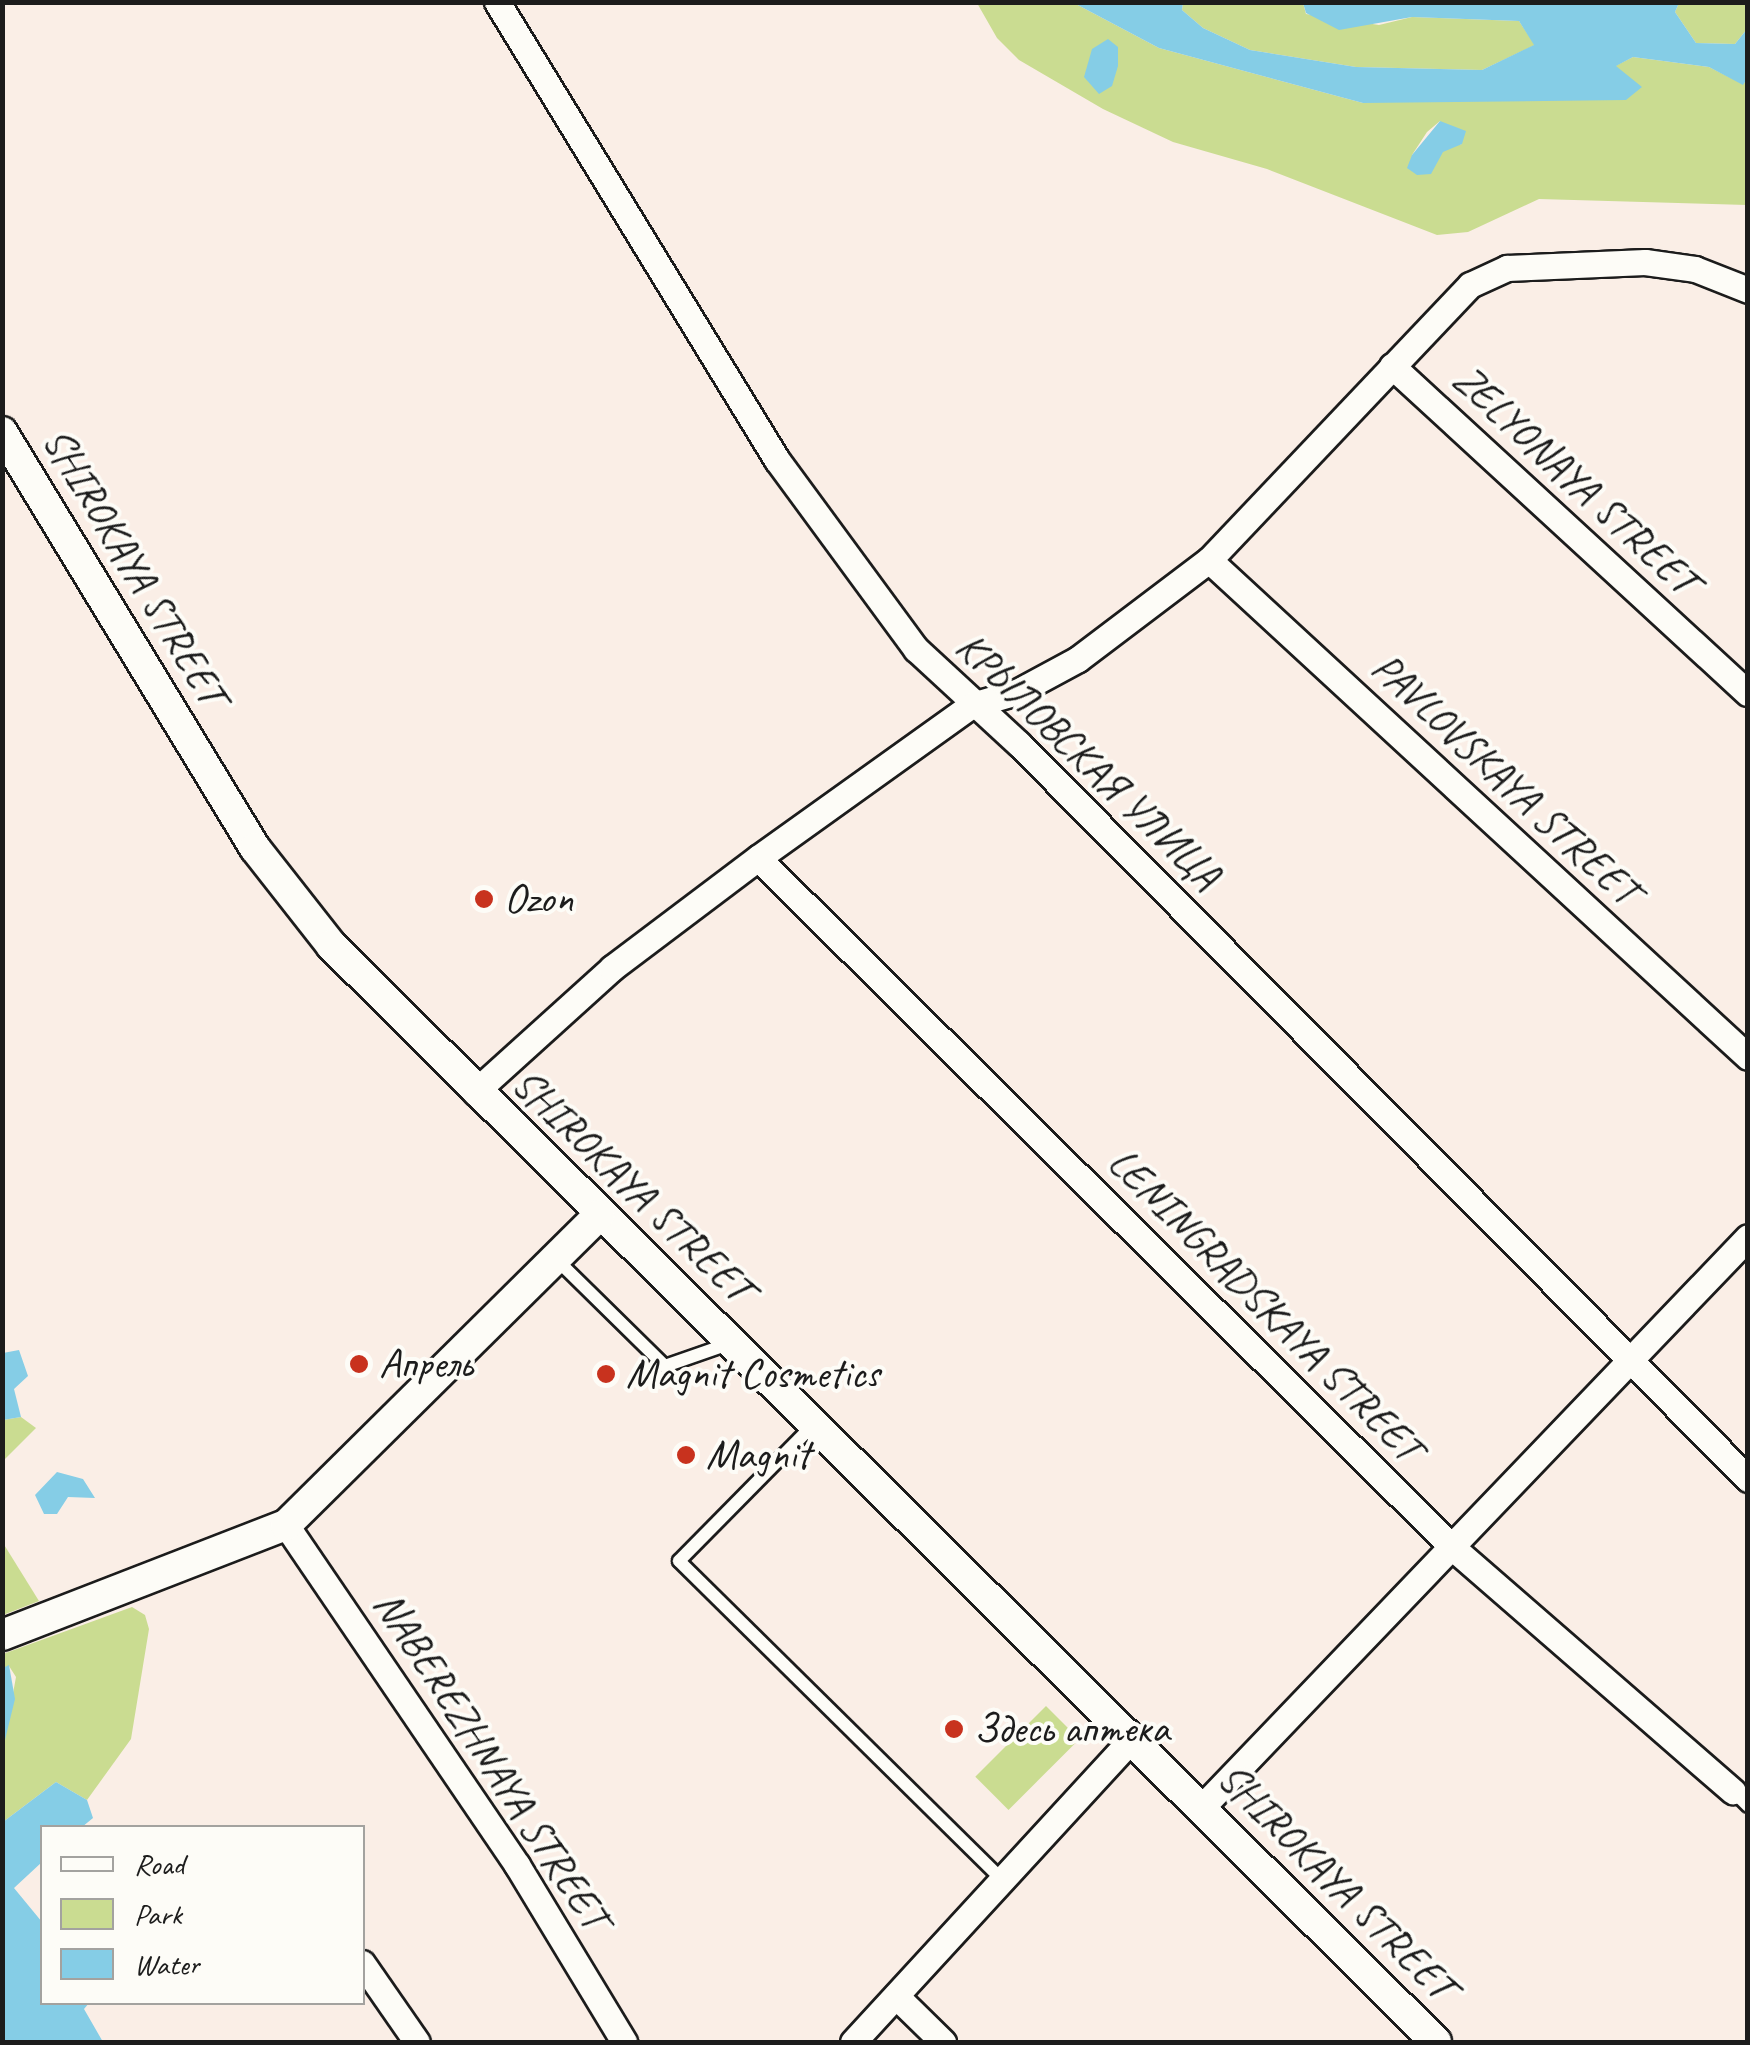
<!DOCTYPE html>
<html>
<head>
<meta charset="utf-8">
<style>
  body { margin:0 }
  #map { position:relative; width:1750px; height:2045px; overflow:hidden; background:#faeee6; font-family:Caveat,sans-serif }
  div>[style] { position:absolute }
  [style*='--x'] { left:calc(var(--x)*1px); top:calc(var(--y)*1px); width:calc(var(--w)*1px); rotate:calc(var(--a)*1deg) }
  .green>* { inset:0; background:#cadc91; transform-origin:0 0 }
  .water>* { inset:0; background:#85cde6 }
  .roads { filter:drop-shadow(2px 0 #1c1c1c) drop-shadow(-2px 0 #1c1c1c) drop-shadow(0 2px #1c1c1c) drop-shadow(0 -2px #1c1c1c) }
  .service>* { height:12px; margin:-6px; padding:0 6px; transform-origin:6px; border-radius:6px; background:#fdfcf7 }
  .minor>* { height:25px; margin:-12.5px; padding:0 12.5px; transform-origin:12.5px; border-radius:12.5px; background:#fdfcf7 }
  .tertiary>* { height:30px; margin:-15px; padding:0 15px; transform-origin:15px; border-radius:15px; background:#fdfcf7 }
  .dots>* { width:28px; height:28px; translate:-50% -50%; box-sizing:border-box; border:5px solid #fdfcf7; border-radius:50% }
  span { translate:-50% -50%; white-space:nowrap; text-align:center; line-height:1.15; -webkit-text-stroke:8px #fdfcf7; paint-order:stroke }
  .street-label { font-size:42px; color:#1c1c1c }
  .poi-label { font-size:42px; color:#1c1c1c }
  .left { translate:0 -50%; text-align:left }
  .frame { position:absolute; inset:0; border:5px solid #1c1c1c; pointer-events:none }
  .legend { position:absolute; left:40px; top:1825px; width:325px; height:180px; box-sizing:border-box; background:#fdfcf7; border:2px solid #a3a29f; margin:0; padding:12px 18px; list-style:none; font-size:30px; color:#1c1c1c }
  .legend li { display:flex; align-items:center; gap:20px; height:50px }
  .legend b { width:50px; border:2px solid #a3a29f }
</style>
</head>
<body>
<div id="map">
  <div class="green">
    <i style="clip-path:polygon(evenodd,977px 3px,1074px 3px,1159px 48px,1363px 103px,1615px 66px,1633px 57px,1709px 67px,1743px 84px,1747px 79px,1747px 205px,1539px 199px,1468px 232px,1437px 235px,1267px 169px,1173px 142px,1103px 109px,1019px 60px,997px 38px,977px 3px,1440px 121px,1462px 144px,1412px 155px,1427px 132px,1440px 121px)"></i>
    <i style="clip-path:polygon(1183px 3px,1303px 3px,1306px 14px,1379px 25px,1412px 17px,1519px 21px,1535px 45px,1482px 70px,1356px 67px,1250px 50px,1203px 28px,1182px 10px)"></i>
    <i style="clip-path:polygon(1679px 3px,1747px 3px,1747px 29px,1735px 44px,1696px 43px,1675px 12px)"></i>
    <i style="clip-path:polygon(21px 1417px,36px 1428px,3px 1461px,3px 1420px)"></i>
    <i style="clip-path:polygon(3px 1543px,39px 1601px,3px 1615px,2px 1615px)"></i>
    <i style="clip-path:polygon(132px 1607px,145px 1615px,149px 1629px,131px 1739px,87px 1800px,56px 1782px,3px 1822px,3px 1748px,16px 1677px,9px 1666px,3px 1668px,3px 1654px)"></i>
    <i style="left:1046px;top:1706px;width:47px;height:100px;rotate:45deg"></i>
  </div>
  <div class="water">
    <i style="clip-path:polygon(1074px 3px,1183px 3px,1182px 10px,1203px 28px,1250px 50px,1356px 67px,1482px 70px,1534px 45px,1519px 21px,1412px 17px,1339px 30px,1306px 13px,1303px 3px,1679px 3px,1675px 12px,1696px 43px,1735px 44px,1747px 29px,1747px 79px,1743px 85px,1709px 67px,1633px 57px,1616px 66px,1642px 87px,1626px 100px,1363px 103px,1159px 48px)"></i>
    <i style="clip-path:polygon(1108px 39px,1118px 47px,1118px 66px,1112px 86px,1099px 94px,1084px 77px,1092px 49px)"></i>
    <i style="clip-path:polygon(1440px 121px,1466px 131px,1462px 144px,1443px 152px,1431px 174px,1417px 175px,1407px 168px,1412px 155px)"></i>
    <i style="clip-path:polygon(19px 1350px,28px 1376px,14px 1389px,21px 1417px,3px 1420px,3px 1353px)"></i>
    <i style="clip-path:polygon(57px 1472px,83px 1479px,95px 1498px,68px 1497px,57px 1514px,44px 1514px,35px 1495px)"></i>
    <i style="clip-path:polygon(9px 1665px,15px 1699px,3px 1748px,3px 1668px)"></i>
    <i style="clip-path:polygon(56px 1782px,87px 1800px,93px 1818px,82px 1827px,42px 1828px,42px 1862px,14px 1888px,42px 1922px,42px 2002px,89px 2003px,84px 2009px,103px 2042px,3px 2042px,3px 1822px)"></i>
  </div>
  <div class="roads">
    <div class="service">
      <i style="--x:556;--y:1259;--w:153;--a:44.5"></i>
      <i style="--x:665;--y:1366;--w:70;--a:-19.2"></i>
      <i style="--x:814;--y:1424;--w:192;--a:134.6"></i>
      <i style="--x:679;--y:1561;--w:455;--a:44.6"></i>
      <i style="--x:1733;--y:1791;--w:21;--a:45"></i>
    </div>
    <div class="minor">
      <i style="--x:497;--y:2;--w:537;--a:58.56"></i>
      <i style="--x:777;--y:460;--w:235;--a:53.7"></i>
      <i style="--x:916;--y:649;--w:139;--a:42.7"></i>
      <i style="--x:1018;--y:743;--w:1037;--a:45.23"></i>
      <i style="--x:1392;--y:366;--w:483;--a:42.6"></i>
      <i style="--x:1209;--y:560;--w:733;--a:42.68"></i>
      <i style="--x:758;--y:858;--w:979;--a:44.79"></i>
      <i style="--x:1453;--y:1548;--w:371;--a:41"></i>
      <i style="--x:475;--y:1092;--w:185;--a:-42.1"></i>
      <i style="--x:612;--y:968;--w:183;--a:-37"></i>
      <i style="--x:758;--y:858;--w:263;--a:-35.6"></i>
      <i style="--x:972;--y:705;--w:47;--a:-16.1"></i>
      <i style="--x:1017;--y:692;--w:69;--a:-28.4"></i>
      <i style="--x:1078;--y:659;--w:164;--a:-37.1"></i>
      <i style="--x:1209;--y:560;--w:379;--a:-46.5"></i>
      <i style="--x:1470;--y:285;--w:41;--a:-24.7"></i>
      <i style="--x:1507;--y:268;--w:138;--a:-2.5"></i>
      <i style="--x:1645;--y:262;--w:50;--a:8"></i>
      <i style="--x:1695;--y:269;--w:57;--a:21.6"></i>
      <i style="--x:286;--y:1525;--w:411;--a:55.8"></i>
      <i style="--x:517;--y:1865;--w:207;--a:58.8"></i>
      <i style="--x:1202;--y:1807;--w:789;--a:-46.23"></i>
      <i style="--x:362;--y:1963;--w:96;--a:55.2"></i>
      <i style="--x:896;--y:1996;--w:66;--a:44.4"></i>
      <i style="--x:853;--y:2042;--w:412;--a:-47.4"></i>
    </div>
    <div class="tertiary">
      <i style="--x:2;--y:432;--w:487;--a:58.7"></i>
      <i style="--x:255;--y:848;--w:123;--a:51.9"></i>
      <i style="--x:331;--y:945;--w:1557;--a:44.79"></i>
      <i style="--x:2;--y:1635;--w:305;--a:-21.2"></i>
      <i style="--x:286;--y:1525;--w:441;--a:-44.7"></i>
    </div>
  </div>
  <div class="dots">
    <i style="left:484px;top:899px;background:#c8321e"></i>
    <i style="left:359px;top:1364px;background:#c8321e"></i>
    <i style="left:606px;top:1374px;background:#c8321e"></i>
    <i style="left:686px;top:1455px;background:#c8321e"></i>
    <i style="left:954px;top:1729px;background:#c8321e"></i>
  </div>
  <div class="street-label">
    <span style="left:1575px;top:480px;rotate:43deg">ZELYONAYA STREET</span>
    <span style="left:134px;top:567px;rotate:59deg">SHIROKAYA STREET</span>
    <span style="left:1088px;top:761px;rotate:44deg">КРЫЛОВСКАЯ УЛИЦА</span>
    <span style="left:1505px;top:779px;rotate:43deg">PAVLOVSKAYA STREET</span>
    <span style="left:632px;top:1186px;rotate:44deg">SHIROKAYA STREET</span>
    <span style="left:1265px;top:1305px;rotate:45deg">LENINGRADSKAYA STREET</span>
    <span style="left:491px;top:1760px;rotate:57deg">NABEREZHNAYA STREET</span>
    <span style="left:1336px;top:1882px;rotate:45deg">SHIROKAYA STREET</span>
  </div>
  <div class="poi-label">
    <span class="left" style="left:504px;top:899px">Ozon</span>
    <span class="left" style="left:379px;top:1364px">Апрель</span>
    <span class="left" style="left:626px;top:1374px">Magnit Cosmetics</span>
    <span class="left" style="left:706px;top:1455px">Magnit</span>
    <span class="left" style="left:974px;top:1729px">Здесь аптека</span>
  </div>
  <div class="frame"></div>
  <ul class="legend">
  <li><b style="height:12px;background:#fdfcf7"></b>Road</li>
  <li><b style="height:28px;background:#cadc91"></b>Park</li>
  <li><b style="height:28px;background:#85cde6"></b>Water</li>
  </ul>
</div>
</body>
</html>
